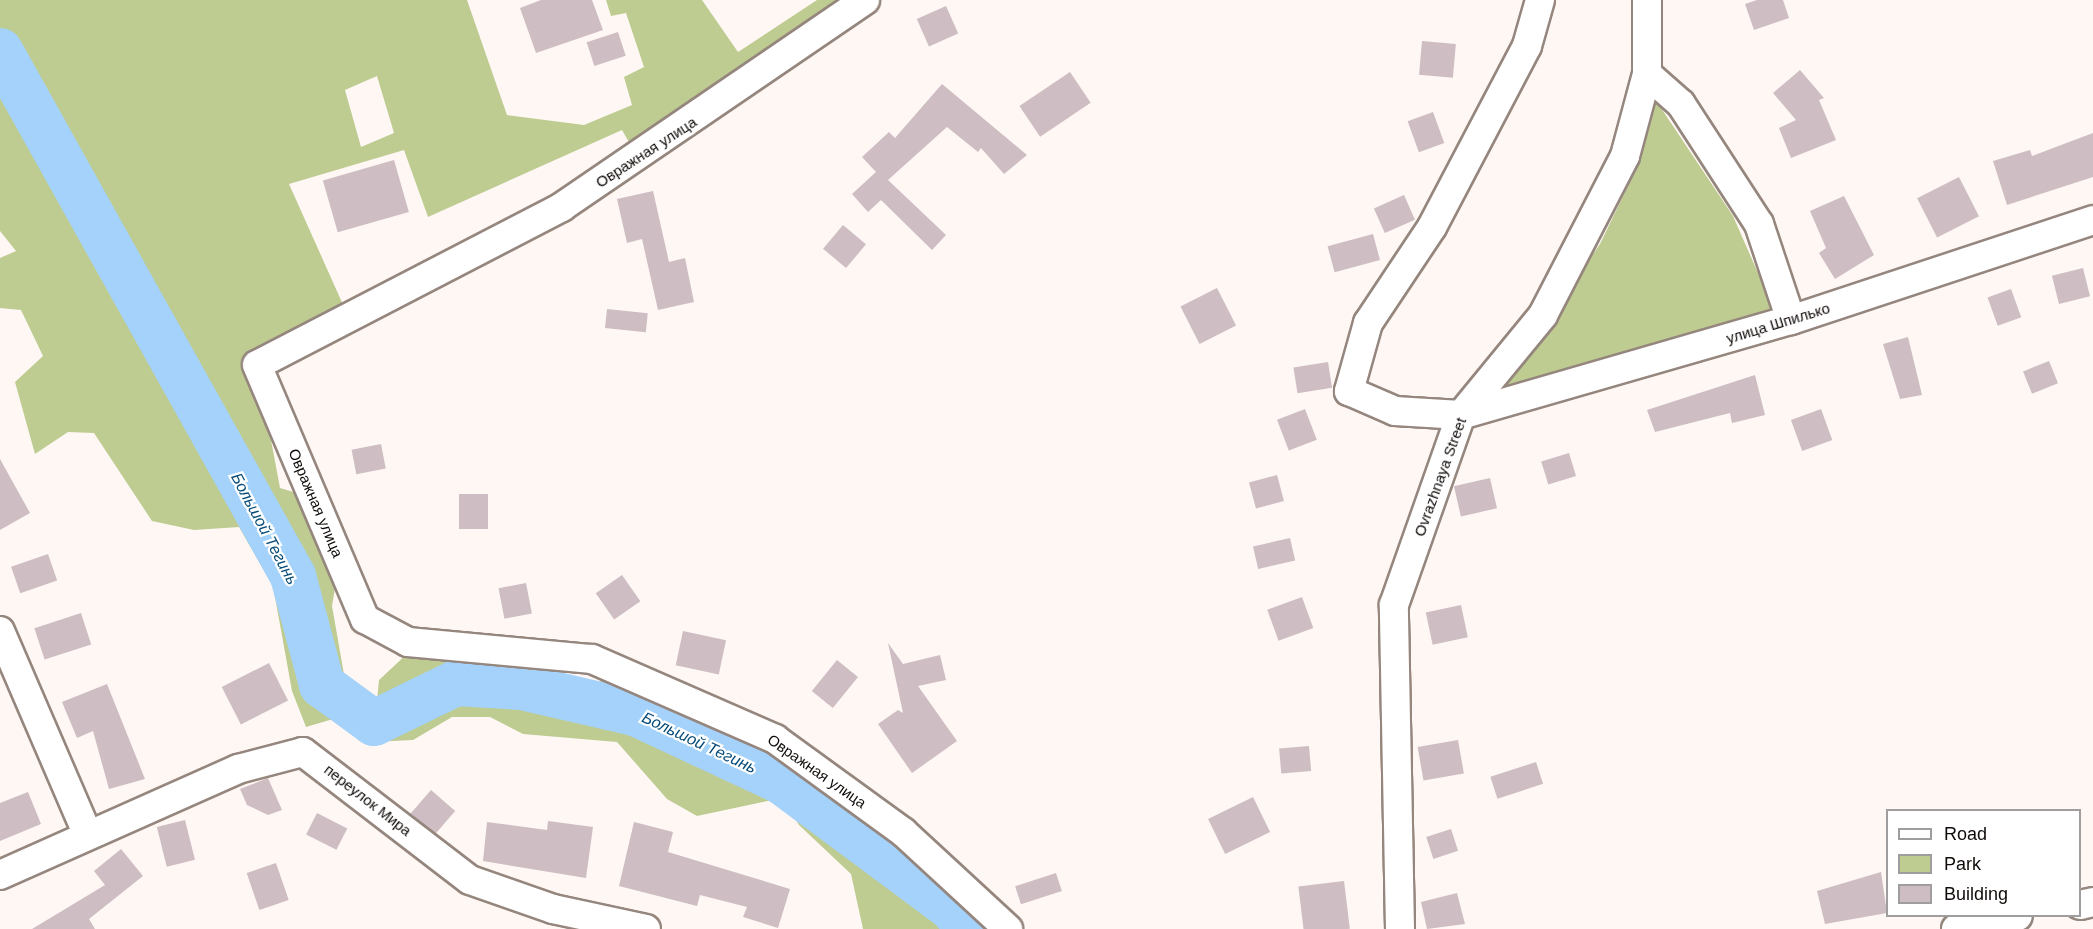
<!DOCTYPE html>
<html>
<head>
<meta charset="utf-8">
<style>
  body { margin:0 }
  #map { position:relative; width:2093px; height:929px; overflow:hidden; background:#fef7f4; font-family:Arial,sans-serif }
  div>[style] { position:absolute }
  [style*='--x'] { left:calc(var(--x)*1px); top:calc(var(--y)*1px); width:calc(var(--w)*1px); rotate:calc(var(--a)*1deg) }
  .green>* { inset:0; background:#becc91 }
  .river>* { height:46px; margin:-23px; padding:0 23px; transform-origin:23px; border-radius:23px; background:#a4d2fa }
  .building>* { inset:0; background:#cebdc3; transform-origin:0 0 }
  .roads { filter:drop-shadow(2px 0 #95867e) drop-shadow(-2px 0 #95867e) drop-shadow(0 2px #95867e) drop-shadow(0 -2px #95867e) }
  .minor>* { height:28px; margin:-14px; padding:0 14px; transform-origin:14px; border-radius:14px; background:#fff }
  span { translate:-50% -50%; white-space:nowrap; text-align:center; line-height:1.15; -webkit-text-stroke:4.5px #fff; paint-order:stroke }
  .street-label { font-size:15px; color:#100b09 }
  .water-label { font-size:16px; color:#064b78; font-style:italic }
  .legend { position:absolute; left:1886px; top:809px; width:195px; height:108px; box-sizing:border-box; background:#fff; border:2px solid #9f9d9d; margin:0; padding:8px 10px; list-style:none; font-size:18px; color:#100b09 }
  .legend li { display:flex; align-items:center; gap:12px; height:30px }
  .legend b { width:30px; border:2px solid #9f9d9d }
</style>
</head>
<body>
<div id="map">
  <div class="green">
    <i style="clip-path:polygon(evenodd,0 0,467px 0,507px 115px,584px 125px,632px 105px,624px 77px,644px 67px,626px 13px,611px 16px,606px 0,702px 0,738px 52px,817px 0,854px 0,634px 151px,622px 130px,428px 217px,404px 150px,289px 184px,349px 318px,257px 365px,280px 488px,314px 498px,340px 559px,332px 606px,345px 680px,340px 717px,306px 727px,292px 691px,273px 586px,239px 527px,194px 530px,152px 521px,94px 433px,68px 432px,35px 454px,15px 382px,43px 356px,21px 310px,0 308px,0 258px,16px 251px,0 231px,0 0,377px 76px,394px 133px,361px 147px,345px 90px,377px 76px)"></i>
    <i style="clip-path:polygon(1655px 99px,1733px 216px,1776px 314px,1499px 388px,1600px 244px,1637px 167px)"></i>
    <i style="clip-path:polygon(409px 652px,490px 655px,585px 691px,607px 677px,652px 701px,765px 742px,775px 764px,772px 800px,697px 816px,667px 799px,617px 742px,523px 734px,490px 717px,452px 717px,413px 740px,373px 742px,379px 680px)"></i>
    <i style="clip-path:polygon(829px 799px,849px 806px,996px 929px,863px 929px,851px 874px,799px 825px,787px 806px)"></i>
  </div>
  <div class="river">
    <i style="--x:0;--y:51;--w:601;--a:60.83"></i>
    <i style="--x:293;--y:576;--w:113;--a:75.1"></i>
    <i style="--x:322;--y:685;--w:64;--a:36.2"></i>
    <i style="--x:374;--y:723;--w:91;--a:-26"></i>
    <i style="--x:456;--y:683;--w:66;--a:3.5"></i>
    <i style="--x:522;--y:687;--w:116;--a:13"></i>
    <i style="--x:635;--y:713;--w:161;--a:25"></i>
    <i style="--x:781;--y:781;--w:213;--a:36.6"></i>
    <i style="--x:952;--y:908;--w:27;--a:51"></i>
  </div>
  <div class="building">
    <i style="clip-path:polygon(541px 0,592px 0,603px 30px,536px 53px,520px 8px)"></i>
    <i style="clip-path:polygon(1757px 0,1783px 0,1789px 18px,1754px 30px,1745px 4px)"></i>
    <i style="left:946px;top:6px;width:30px;height:32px;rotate:66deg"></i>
    <i style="left:618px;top:32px;width:25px;height:33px;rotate:72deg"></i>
    <i style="left:1422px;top:41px;width:34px;height:34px;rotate:5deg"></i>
    <i style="clip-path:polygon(1800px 70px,1824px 98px,1819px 100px,1836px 140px,1791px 158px,1779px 128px,1796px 120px,1773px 93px)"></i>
    <i style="left:1070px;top:72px;width:37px;height:61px;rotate:56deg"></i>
    <i style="clip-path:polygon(942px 84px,1027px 155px,1004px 174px,981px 148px,978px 152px,947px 127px,888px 180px,946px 235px,932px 250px,881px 200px,868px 212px,852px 194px,876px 172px,862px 157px,889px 132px,895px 138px)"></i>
    <i style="left:1433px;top:112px;width:33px;height:27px;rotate:70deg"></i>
    <i style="clip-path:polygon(2093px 133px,2093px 177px,2007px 205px,1993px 161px,2030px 150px,2032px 156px)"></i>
    <i style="left:394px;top:160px;width:54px;height:74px;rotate:74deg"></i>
    <i style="left:1959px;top:177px;width:44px;height:47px;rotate:63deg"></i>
    <i style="clip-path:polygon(653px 191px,669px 262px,685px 258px,694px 302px,658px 310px,642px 239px,627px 243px,617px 199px)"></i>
    <i style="left:1404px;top:195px;width:27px;height:33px;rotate:66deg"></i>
    <i style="clip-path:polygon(1844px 196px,1874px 255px,1835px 279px,1819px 253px,1826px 248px,1810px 211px)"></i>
    <i style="left:843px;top:225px;width:30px;height:31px;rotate:40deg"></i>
    <i style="left:1373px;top:234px;width:27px;height:47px;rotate:75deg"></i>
    <i style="left:2083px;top:268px;width:29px;height:32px;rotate:76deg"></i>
    <i style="left:1217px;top:288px;width:42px;height:41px;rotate:63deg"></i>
    <i style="left:2011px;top:289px;width:30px;height:25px;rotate:70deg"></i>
    <i style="left:607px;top:309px;width:41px;height:19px;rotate:6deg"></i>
    <i style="clip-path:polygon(1908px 337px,1922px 395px,1900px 399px,1883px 344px)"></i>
    <i style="left:2049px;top:361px;width:24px;height:28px;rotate:68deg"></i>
    <i style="left:1328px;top:362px;width:26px;height:35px;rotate:81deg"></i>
    <i style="clip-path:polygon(1755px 375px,1765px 415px,1732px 423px,1730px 413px,1655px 432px,1647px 410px)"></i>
    <i style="left:1305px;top:409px;width:33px;height:30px;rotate:69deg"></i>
    <i style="left:1821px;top:409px;width:33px;height:32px;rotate:70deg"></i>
    <i style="left:381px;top:444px;width:25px;height:30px;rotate:79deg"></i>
    <i style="left:1569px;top:453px;width:24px;height:29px;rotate:73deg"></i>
    <i style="clip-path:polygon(0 459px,30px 513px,0 530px)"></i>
    <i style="left:1277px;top:475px;width:27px;height:29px;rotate:75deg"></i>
    <i style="left:1490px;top:478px;width:31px;height:37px;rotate:77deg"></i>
    <i style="left:459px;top:494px;width:29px;height:35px"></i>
    <i style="left:1290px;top:538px;width:23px;height:38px;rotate:77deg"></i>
    <i style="left:48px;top:554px;width:28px;height:39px;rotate:71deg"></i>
    <i style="left:622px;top:575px;width:32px;height:32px;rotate:55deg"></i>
    <i style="left:526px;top:583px;width:31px;height:28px;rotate:79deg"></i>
    <i style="left:1302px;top:597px;width:33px;height:37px;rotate:70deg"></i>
    <i style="left:1461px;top:605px;width:33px;height:36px;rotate:78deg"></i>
    <i style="left:81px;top:613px;width:33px;height:49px;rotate:72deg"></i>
    <i style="left:683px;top:631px;width:44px;height:35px;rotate:12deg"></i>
    <i style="clip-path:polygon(888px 643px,903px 664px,940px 655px,946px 680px,918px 686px,957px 741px,912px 773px,878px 724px,898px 710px,903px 713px)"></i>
    <i style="left:837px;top:660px;width:27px;height:40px;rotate:39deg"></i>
    <i style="left:269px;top:663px;width:42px;height:53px;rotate:63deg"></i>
    <i style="clip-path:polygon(107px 684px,145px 779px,109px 789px,93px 731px,77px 738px,62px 702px)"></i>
    <i style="left:1458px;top:740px;width:34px;height:41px;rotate:80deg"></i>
    <i style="left:1309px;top:746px;width:25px;height:30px;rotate:85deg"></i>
    <i style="left:1536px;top:762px;width:23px;height:48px;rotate:72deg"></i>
    <i style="clip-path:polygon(268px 778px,282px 810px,268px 815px,247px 805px,240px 789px)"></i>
    <i style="left:431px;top:790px;width:32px;height:31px;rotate:41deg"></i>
    <i style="clip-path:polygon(28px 792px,41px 824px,0 841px,0 803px)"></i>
    <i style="left:1253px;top:797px;width:39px;height:50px;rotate:64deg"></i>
    <i style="left:317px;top:813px;width:34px;height:24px;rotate:27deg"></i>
    <i style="left:185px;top:820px;width:41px;height:29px;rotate:76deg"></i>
    <i style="clip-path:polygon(548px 821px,593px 827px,586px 878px,483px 861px,487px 822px,547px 830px)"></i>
    <i style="clip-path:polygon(634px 822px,673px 832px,668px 852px,790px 889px,778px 928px,743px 917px,747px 907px,700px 895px,697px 906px,619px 886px)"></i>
    <i style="left:1451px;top:829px;width:23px;height:26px;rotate:72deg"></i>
    <i style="clip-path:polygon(121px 849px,143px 876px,89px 919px,95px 929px,32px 929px,105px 885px,94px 871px)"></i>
    <i style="left:276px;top:863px;width:39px;height:31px;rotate:71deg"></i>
    <i style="clip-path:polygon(1881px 872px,1887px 913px,1825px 924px,1817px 891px)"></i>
    <i style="left:1056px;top:873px;width:19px;height:43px;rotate:72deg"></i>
    <i style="left:1344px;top:881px;width:48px;height:46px;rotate:83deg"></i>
    <i style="clip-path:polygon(1457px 893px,1465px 924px,1427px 929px,1421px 902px)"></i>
  </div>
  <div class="roads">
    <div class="minor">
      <i style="--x:865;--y:0;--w:367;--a:145.7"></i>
      <i style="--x:562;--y:207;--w:343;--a:152.6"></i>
      <i style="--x:257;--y:365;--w:276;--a:67"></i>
      <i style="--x:365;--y:619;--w:49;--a:28.1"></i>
      <i style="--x:408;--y:642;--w:185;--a:5.3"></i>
      <i style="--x:592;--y:659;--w:200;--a:23.6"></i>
      <i style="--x:775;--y:739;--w:158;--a:36"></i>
      <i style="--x:903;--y:832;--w:143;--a:42.7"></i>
      <i style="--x:1540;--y:0;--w:48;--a:105.8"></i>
      <i style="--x:1527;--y:46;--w:204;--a:117.7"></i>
      <i style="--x:1432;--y:227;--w:115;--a:123.7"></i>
      <i style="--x:1368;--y:323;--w:71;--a:105.6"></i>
      <i style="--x:1349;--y:391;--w:50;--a:23.5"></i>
      <i style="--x:1395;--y:411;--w:66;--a:3.5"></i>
      <i style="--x:1461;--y:415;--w:343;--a:-16.1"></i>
      <i style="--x:1791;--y:320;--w:318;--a:-18.3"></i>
      <i style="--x:1647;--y:74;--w:45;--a:41.4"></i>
      <i style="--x:1681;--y:104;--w:143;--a:57"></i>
      <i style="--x:1759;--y:224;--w:101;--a:71.6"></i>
      <i style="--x:0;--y:631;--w:222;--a:66.7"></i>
      <i style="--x:0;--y:875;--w:261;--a:-24"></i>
      <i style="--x:238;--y:769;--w:67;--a:-14.7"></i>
      <i style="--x:303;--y:752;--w:210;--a:37.5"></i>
      <i style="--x:470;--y:880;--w:88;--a:19.3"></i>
      <i style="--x:553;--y:909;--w:95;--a:12.1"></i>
      <i style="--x:2080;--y:905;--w:13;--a:-13"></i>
      <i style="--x:1400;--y:929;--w:324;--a:-91.1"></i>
      <i style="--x:1394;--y:605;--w:201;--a:-70.6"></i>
      <i style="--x:1461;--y:415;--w:129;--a:-50.6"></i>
      <i style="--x:1543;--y:315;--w:179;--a:-62.7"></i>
      <i style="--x:1625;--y:156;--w:85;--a:-75"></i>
      <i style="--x:1647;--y:74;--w:74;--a:-90"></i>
      <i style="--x:1956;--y:929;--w:63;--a:-11.8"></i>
    </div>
  </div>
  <div class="street-label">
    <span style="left:646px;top:152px;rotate:-33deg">Овражная улица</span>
    <span style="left:1778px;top:323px;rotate:-17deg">улица Шпилько</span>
    <span style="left:1440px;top:477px;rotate:-70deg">Ovrazhnaya Street</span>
    <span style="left:316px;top:503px;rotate:67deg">Овражная улица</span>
    <span style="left:817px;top:771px;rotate:35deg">Овражная улица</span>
    <span style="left:368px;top:800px;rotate:38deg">переулок Мира</span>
  </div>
  <div class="water-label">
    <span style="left:264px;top:529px;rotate:62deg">Большой Тегинь</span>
    <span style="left:699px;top:743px;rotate:25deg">Большой Тегинь</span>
  </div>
  <ul class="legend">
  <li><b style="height:8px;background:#fff"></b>Road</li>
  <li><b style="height:16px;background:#becc91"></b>Park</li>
  <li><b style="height:16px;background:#cebdc3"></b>Building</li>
  </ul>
</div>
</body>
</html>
